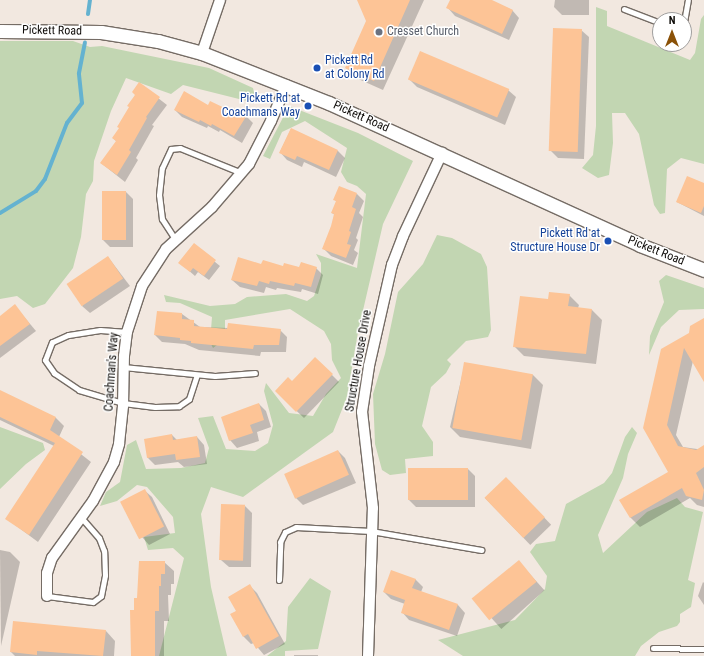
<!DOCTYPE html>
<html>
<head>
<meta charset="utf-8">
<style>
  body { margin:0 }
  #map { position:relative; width:704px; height:656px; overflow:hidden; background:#f2e8e0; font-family:"Roboto Condensed",sans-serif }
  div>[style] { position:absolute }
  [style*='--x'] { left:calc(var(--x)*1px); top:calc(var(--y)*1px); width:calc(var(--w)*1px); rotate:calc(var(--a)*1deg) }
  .green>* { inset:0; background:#c2d6b2 }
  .shadow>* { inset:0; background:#0003; transform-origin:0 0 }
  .stream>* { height:4px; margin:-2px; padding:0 2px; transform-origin:2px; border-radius:2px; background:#64b2d0 }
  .building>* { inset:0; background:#fdc496; transform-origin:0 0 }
  .roads { filter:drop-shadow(1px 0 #756c65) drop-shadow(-1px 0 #756c65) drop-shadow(0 1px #756c65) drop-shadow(0 -1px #756c65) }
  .service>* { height:5px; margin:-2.5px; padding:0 2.5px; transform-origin:2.5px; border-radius:2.5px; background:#fff }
  .minor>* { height:10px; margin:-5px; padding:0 5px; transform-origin:5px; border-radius:5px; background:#fff }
  .tertiary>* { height:13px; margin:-6.5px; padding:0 6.5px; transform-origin:6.5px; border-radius:6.5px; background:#fff }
  .dots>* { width:11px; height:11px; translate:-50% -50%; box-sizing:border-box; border:2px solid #fff; border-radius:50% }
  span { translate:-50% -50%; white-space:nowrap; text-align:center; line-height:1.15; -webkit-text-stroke:3px #fff; paint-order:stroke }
  .street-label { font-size:12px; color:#0f0c09 }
  .worship-label { font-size:12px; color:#5b616d }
  .left { translate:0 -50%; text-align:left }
  .transit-label { font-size:12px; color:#164399 }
  .right { translate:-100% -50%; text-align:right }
  .north { position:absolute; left:652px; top:12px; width:40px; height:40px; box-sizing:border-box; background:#fff; border:1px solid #9f9e9d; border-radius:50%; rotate:0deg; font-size:11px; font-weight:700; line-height:16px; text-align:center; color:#0f0c09 }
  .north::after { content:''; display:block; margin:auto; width:14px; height:18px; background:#8a5107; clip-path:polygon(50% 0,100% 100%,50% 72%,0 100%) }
</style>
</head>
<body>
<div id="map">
  <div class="green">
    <i style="clip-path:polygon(596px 7px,607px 11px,607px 26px,690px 60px,695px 53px,701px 19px,704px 15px,704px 164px,681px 158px,667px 169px,665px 213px,660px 214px,654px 205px,639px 134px,625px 113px,612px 113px,613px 143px,609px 175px,598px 178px,582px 168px,593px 155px,596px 126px)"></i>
    <i style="clip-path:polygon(0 41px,73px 41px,90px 47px,102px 46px,209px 68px,253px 88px,255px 97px,247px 101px,183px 85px,171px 94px,126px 78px,111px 111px,94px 161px,93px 181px,86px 194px,81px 237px,73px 268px,45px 304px,33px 308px,17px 296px,0 299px)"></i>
    <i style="clip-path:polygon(289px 106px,358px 133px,413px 161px,383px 224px,358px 332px,347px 397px,333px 432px,243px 497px,211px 487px,201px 514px,211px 587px,227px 656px,159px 656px,184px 558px,173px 548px,148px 550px,144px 537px,175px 533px,173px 517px,147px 487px,137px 485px,117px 501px,100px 506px,106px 492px,120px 482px,127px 445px,136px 440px,146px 469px,181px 468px,205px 463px,209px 448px,198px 418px,213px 416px,226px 449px,255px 451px,268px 443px,273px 425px,264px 391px,266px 383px,289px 413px,313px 416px,326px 394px,341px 378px,332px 360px,331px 344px,324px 331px,290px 309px,225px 320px,225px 339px,213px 348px,210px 342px,212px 317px,180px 303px,166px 302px,164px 295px,210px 306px,235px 304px,247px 297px,286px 294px,307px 301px,314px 296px,321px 275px,321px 263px,316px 254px,357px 268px,366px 194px,357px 186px,347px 182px,341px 172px,347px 148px,305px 121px,282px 132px,270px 159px,263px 156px)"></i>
    <i style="clip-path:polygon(437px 235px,452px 238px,481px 254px,487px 267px,491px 330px,488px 337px,466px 341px,447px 360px,451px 364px,446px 373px,431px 387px,422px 426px,433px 442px,433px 456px,405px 459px,406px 473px,390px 475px,382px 470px,375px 444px,373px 394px,385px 354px,398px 292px,423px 264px)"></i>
    <i style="clip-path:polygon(666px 275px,704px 288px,704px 309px,679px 310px,661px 327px,649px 355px,650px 336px,664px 302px,659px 281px)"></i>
    <i style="clip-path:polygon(0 427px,43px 443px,45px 450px,26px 464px,0 489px)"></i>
    <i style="clip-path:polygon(632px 427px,637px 433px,628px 454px,623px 478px,598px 535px,603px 553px,647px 512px,677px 498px,685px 507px,703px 512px,688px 580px,695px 583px,691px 607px,680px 614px,680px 622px,677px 626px,659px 632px,641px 646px,635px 656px,463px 656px,438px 640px,515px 620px,545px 589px,547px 576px,530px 552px,536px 544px,555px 541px,566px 504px,604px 483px,612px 473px,625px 437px)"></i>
    <i style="clip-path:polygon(310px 578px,331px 591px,318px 649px,285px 651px,285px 656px,267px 656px,286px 641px,288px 607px)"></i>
  </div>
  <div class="shadow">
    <i style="clip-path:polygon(358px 0,424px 0,383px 90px,356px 78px,346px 68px,367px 21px)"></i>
    <i style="clip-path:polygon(451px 0,490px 0,512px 10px,519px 18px,509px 40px,455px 16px,448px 8px)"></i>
    <i style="clip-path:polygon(555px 0,589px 0,589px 15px,562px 15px,554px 7px)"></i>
    <i style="clip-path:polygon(581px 30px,589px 37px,584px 159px,558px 158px,551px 151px)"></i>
    <i style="clip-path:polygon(410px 80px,508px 90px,516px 97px,505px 125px,417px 87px)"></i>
    <i style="clip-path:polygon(140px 84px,167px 105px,152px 125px,154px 126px,136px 158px,138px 160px,125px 182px,101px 163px,117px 142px,113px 138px,120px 129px)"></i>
    <i style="clip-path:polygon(209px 106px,246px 116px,253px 123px,242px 143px,220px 130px,219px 132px,208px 126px,207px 128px,182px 117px,175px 110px)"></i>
    <i style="clip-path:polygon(291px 129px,338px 151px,345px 158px,336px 177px,304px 162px,302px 167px,287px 160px,280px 152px)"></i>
    <i style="clip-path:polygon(704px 185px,704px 216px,677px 202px)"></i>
    <i style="clip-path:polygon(103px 192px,126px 192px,133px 199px,133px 247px,110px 247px,102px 239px)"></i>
    <i style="clip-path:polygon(357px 194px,364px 201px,359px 213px,363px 217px,356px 238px,358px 240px,354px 250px,358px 253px,353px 265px,331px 256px,323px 248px,332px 226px,335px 215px,332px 213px,337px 202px,335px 200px)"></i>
    <i style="clip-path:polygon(194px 245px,220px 266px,209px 280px,198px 272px,195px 276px,180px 263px)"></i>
    <i style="clip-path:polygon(108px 257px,130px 286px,90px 313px,82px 306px)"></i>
    <i style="clip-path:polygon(262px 265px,316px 268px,323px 275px,318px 294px,302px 289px,301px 292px,277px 288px,276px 290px,266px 287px,264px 293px,240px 287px,232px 280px)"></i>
    <i style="clip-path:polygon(569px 295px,579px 305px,578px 308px,592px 310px,602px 320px,596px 364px,524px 356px,514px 346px,548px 301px)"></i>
    <i style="clip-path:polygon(15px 306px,36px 331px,0 358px,0 317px)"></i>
    <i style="clip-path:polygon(182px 314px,200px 327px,280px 330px,287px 337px,286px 352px,261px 352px,260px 356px,199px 350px,185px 344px,162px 342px,155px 335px)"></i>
    <i style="clip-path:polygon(704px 324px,704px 376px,693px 361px,676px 435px,683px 447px,704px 450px,704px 507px,697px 505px,690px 498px,640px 527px,630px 517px,669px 472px,644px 428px,690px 334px)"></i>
    <i style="clip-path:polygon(315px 358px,339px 382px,304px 418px,283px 398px,292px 382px)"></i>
    <i style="clip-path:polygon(465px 363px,533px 375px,543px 385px,531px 449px,460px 437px,450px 427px)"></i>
    <i style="clip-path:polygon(0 391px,56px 418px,64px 426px,59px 437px,91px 462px,38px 542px,7px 519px,54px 446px,0 420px)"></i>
    <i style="clip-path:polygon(259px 404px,266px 411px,271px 427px,257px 432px,259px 441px,237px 448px,230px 440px)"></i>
    <i style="clip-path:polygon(172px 435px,177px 440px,197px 437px,204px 445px,207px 464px,184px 467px,178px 462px,155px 465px,148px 458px,145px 440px)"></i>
    <i style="clip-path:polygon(338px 451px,345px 458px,356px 483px,303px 505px,296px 498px)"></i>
    <i style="clip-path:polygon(468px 469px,475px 476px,475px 507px,416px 507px,409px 500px)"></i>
    <i style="left:506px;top:478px;width:65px;height:29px;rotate:46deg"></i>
    <i style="clip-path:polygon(144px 490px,152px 497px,170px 534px,149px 545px,142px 537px)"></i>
    <i style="clip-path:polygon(245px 506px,252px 513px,251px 567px,229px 567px,221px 560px)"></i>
    <i style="clip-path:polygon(0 550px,10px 552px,20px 562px,1px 646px)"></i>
    <i style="clip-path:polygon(164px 562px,174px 571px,174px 584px,171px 584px,171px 595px,168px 595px,169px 621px,164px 621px,164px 656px,132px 656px,138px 599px)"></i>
    <i style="left:519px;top:562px;width:38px;height:58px;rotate:48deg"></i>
    <i style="clip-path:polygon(415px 579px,423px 587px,421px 592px,458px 605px,465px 613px,457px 636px,409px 620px,402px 612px,405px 604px,391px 599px,384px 592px)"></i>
    <i style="clip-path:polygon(703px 582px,704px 583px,704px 605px,698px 596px)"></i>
    <i style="clip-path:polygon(250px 586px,257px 593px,285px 644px,264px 655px,254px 643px,251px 644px,244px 637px,232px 614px,237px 611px)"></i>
    <i style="clip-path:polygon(106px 631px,115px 641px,114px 656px,15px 656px,11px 652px)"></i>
    <i style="left:294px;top:655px;width:24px;height:1px"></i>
  </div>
  <div class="stream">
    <i style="--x:88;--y:14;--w:14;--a:-82"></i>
    <i style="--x:0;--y:213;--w:42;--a:-31.4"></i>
    <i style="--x:36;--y:191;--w:15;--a:-53"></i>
    <i style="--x:45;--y:179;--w:60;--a:-68.6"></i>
    <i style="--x:67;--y:123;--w:25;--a:-53"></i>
    <i style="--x:82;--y:103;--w:30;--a:-96"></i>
    <i style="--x:79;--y:73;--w:31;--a:-79"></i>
  </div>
  <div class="building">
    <i style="clip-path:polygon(357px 0,410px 0,374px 81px,345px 68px,366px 21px)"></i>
    <i style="clip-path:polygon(450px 0,492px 0,513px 10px,502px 34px,446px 8px)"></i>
    <i style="left:553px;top:28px;width:29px;height:123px;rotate:2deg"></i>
    <i style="left:420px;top:51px;width:97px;height:31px;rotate:23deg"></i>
    <i style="clip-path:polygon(139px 82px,160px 97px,146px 117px,147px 118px,129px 150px,131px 152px,117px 175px,100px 163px,116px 141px,112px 138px,119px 128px,117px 127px,129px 107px,127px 106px,135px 95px,132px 92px)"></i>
    <i style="clip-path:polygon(184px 91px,208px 105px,210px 101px,233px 112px,235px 108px,247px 115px,234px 136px,212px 124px,211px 126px,200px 120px,199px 122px,174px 110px)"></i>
    <i style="clip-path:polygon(291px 128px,338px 150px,329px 170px,297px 156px,295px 160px,279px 153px)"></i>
    <i style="clip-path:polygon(687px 176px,704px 183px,704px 206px,701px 213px,676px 202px)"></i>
    <i style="clip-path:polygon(339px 186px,357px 193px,352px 207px,356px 209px,349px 231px,351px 232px,347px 244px,351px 245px,346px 258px,322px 249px,331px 226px,334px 214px,331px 213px,336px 201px,333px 200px)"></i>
    <i style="left:102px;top:191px;width:24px;height:49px"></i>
    <i style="clip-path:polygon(194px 243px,216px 260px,204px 276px,193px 268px,190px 272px,178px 263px)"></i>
    <i style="left:108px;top:256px;width:27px;height:50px;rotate:56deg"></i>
    <i style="clip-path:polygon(238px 257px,261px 264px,263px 260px,283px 266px,284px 263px,299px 267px,301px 262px,317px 267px,311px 287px,295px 283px,294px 286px,270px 281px,269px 284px,259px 281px,257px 286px,231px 280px)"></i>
    <i style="clip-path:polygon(549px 292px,570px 294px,568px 306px,592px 309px,586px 354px,513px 347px,520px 296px,548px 299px)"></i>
    <i style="clip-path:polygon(15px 304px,30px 324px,0 346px,0 316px)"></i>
    <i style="clip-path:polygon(157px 311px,182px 313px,182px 319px,194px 320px,194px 326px,227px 329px,228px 323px,281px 329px,279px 345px,254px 345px,253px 349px,191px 343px,191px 341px,180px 340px,180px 338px,154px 335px)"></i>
    <i style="clip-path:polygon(704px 318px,704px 382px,684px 348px,667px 425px,678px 446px,696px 450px,704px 445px,704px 467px,696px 473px,704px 490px,702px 500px,686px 496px,682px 488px,630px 518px,619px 500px,668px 472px,643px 428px,661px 349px,689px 333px,690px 326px)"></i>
    <i style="clip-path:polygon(315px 357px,333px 374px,296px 412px,275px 391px,288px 377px,292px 381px)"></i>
    <i style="left:464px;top:362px;width:70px;height:67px;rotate:10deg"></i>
    <i style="clip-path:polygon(0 390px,56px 417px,50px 430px,83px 452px,29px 535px,5px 519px,55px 443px,0 417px)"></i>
    <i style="clip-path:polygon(259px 403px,264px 420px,250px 425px,253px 433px,229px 441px,221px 417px)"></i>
    <i style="clip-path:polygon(172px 434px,173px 440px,197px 436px,200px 457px,176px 460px,175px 454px,147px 458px,144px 439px)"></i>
    <i style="left:338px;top:450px;width:27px;height:59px;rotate:66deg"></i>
    <i style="left:408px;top:468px;width:60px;height:32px"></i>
    <i style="left:506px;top:477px;width:56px;height:30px;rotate:46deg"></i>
    <i style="left:145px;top:489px;width:42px;height:28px;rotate:63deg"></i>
    <i style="left:221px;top:504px;width:24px;height:56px;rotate:2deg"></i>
    <i style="left:519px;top:560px;width:28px;height:61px;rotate:51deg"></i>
    <i style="clip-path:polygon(139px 561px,165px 561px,165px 574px,161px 574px,161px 586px,159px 586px,159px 611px,155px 611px,155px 656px,131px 656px,130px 610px,134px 610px,134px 598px,137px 598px)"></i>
    <i style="clip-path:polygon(391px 570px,416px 579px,412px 588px,458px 604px,449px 630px,401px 613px,405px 600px,383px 592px)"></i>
    <i style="clip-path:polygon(250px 584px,279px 636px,256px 649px,248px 634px,243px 637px,230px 614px,236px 611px,228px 597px)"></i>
    <i style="clip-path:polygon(13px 621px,106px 630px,103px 656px,37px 651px,37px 655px,10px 652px)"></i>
  </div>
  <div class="roads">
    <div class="service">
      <i style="--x:624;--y:9;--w:39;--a:21"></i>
      <i style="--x:684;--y:22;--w:22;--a:-80"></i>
      <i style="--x:175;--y:239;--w:24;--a:-123"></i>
      <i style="--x:162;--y:219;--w:24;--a:-97"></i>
      <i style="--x:159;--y:195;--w:27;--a:-84"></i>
      <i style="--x:162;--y:168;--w:21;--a:-65"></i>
      <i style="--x:171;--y:149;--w:9;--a:-6"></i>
      <i style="--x:180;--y:148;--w:67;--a:22"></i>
      <i style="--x:127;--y:332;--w:27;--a:-176"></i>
      <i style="--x:100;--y:330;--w:32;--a:171"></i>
      <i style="--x:68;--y:335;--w:17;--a:156"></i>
      <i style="--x:52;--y:342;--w:19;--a:111"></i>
      <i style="--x:45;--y:360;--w:16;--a:55"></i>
      <i style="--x:54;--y:373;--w:30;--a:34"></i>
      <i style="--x:79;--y:390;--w:46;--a:16.5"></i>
      <i style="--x:123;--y:403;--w:32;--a:7"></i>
      <i style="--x:155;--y:407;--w:24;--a:-2"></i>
      <i style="--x:179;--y:406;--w:12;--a:-35"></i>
      <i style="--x:189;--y:399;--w:25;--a:-72"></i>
      <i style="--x:123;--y:367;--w:92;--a:5.6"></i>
      <i style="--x:215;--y:376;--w:40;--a:-4.3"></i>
      <i style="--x:279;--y:580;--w:38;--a:-88"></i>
      <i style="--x:280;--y:542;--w:11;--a:-63"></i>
      <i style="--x:285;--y:532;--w:12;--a:-24"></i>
      <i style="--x:296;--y:527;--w:75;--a:3.1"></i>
      <i style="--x:371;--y:531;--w:112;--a:9.8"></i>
      <i style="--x:47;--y:596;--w:46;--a:7.4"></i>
      <i style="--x:93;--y:602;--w:10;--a:-37"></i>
      <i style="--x:101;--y:596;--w:21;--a:-79"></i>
      <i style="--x:105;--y:575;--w:24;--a:-92"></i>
      <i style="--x:104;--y:551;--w:14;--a:-111"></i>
      <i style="--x:99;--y:538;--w:28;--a:-131"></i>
      <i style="--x:653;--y:648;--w:51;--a:1.1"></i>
    </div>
    <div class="minor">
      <i style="--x:202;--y:53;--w:56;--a:-71.2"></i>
      <i style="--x:47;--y:596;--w:23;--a:-90"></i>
      <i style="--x:47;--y:573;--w:16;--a:-72"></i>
      <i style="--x:52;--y:558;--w:70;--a:-54.3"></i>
      <i style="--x:93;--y:501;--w:44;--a:-61.7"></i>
      <i style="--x:114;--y:462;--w:19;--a:-74"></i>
      <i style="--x:119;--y:444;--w:38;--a:-84"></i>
      <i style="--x:123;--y:406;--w:50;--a:-88.9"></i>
      <i style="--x:124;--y:356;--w:24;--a:-83"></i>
      <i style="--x:127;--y:332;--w:48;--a:-71.9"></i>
      <i style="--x:142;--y:286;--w:44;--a:-57"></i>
      <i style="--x:166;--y:249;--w:62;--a:-42.4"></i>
      <i style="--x:212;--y:207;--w:57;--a:-49.3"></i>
      <i style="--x:249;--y:164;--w:48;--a:-62.9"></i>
      <i style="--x:271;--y:121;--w:39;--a:-67"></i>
      <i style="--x:368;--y:656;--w:148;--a:-88.1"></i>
      <i style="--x:373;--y:508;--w:97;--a:-96.5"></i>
      <i style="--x:362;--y:412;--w:47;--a:-81.3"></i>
      <i style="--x:369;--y:366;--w:104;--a:-77.2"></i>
      <i style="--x:392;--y:265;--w:31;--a:-69"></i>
      <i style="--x:403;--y:236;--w:92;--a:-64.8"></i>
    </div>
    <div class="tertiary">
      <i style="--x:0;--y:31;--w:101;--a:0.6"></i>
      <i style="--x:101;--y:32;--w:58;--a:9"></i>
      <i style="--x:158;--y:41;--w:46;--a:15.3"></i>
      <i style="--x:202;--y:53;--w:136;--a:21.5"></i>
      <i style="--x:329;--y:103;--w:342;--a:24.5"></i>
      <i style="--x:640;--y:245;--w:69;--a:21.3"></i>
    </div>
  </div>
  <div class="dots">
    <i style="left:379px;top:32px;background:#6b7280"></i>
    <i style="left:317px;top:68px;background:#1a4fb4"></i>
    <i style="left:308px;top:106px;background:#1a4fb4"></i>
    <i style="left:608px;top:241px;background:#1a4fb4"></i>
  </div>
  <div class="street-label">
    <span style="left:52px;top:31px;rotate:1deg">Pickett Road</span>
    <span style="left:361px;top:117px;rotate:24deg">Pickett Road</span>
    <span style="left:656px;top:251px;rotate:22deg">Pickett Road</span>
    <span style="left:359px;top:361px;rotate:-80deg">Structure House Drive</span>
    <span style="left:112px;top:372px;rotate:-86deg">Coachman's Way</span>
  </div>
  <div class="worship-label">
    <span class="left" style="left:387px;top:32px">Cresset Church</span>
  </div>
  <div class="transit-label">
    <span class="left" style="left:325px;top:68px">Pickett Rd<br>at Colony Rd</span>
    <span class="right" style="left:300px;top:106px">Pickett Rd at<br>Coachmans Way</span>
    <span class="right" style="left:600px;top:241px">Pickett Rd at<br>Structure House Dr</span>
  </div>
  <div class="north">N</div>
</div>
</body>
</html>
